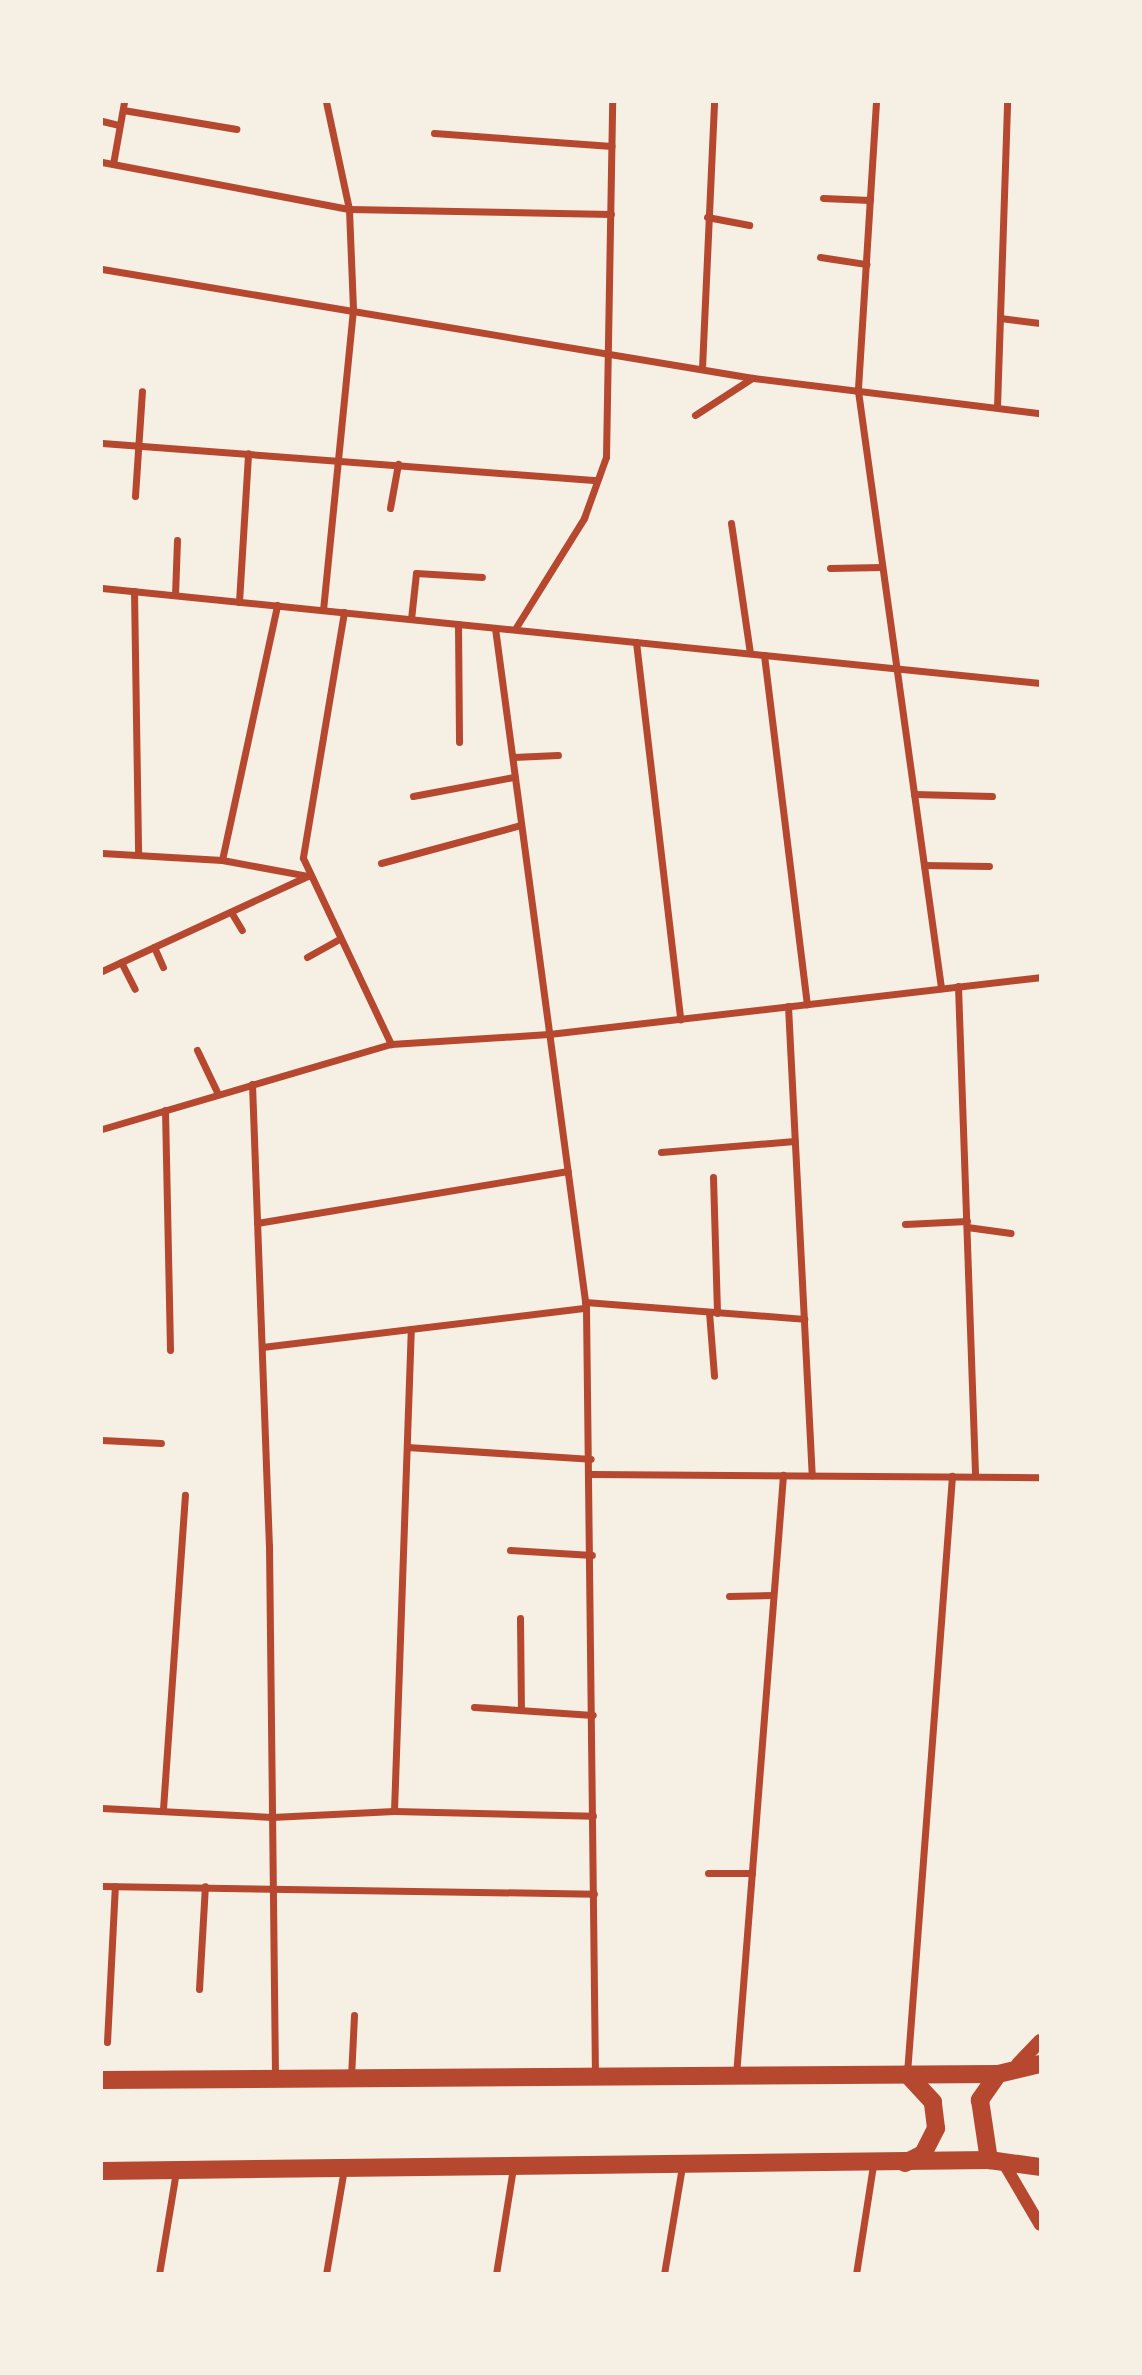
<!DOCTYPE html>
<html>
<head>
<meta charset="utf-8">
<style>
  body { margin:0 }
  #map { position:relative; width:1142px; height:2375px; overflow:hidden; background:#f6efe4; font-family:Ubuntu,sans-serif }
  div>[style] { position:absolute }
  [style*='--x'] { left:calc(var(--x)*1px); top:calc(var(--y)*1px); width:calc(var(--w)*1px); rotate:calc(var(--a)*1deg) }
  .minor>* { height:7px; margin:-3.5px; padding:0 3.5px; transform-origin:3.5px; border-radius:3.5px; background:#b5482f }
  .tertiary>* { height:12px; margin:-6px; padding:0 6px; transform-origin:6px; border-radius:6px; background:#b5482f }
  .secondary>* { height:14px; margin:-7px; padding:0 7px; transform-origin:7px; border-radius:7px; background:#b5482f }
  .primary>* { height:18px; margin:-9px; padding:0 9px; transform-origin:9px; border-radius:9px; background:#b5482f }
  span { translate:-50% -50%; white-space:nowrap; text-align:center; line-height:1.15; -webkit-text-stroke:6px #f6efe4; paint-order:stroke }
  .frame { position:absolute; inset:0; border:103px solid #f6efe4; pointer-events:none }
</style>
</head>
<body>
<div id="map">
  <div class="minor">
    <i style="--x:876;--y:102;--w:290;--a:93.6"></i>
    <i style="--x:858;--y:391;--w:603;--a:82.08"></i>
    <i style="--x:123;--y:110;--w:115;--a:9.5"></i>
    <i style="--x:102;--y:121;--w:18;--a:13"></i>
    <i style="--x:434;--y:133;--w:178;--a:4.2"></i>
    <i style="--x:102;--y:162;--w:251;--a:10.8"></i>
    <i style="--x:349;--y:209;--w:262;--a:1.1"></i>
    <i style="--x:113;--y:164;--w:63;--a:-79.9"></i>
    <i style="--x:823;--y:198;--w:47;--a:2.4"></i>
    <i style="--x:707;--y:217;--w:43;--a:10.8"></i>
    <i style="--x:820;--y:257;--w:47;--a:8.7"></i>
    <i style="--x:102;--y:269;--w:660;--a:9.51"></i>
    <i style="--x:753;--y:378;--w:289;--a:7"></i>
    <i style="--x:1000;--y:318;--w:40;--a:7.1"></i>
    <i style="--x:702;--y:368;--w:266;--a:-87.4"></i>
    <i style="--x:997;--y:407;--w:305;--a:-88.1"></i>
    <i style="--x:695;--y:415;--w:68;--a:-33"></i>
    <i style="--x:102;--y:443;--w:496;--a:4.3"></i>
    <i style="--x:135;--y:496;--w:105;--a:-86.2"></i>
    <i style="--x:390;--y:508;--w:45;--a:-79.7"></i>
    <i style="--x:731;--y:523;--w:131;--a:81.7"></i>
    <i style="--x:830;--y:568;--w:52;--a:-1.1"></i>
    <i style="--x:102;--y:588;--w:943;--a:5.78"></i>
    <i style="--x:134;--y:591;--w:264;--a:89.1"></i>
    <i style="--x:175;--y:595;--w:55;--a:-87.9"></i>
    <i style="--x:239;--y:602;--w:149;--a:-86.5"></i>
    <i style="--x:323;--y:610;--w:302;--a:-84.3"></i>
    <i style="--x:353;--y:309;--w:100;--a:-92.3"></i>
    <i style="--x:349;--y:209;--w:109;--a:-102.1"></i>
    <i style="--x:344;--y:612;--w:249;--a:99.5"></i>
    <i style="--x:303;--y:858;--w:206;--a:64.7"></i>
    <i style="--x:411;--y:619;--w:46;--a:-83.8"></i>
    <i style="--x:416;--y:573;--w:66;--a:3.5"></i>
    <i style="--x:458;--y:624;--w:118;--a:89.5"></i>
    <i style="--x:495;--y:628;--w:686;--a:82.38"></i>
    <i style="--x:586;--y:1308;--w:768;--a:89.33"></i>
    <i style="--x:515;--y:629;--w:131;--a:-58.1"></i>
    <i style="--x:584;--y:518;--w:65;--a:-70.2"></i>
    <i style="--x:606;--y:457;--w:355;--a:-89"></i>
    <i style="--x:636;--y:642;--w:380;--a:83.3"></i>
    <i style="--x:764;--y:655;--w:352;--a:83"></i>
    <i style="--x:513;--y:757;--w:45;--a:-2.5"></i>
    <i style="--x:914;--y:794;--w:78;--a:1.5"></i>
    <i style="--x:413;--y:796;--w:103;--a:-10.7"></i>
    <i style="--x:102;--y:853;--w:120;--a:3.3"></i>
    <i style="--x:222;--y:860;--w:87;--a:10.5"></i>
    <i style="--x:222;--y:860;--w:261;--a:-77.8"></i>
    <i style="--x:381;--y:863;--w:145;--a:-15.2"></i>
    <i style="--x:924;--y:865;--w:65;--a:0.9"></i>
    <i style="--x:231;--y:912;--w:21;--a:59"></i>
    <i style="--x:154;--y:947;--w:22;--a:66"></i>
    <i style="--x:307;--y:957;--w:37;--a:-29"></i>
    <i style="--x:121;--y:962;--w:30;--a:63"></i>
    <i style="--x:102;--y:971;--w:227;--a:-24.8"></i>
    <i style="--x:958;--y:986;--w:490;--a:88"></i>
    <i style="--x:788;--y:1006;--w:470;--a:87.1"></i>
    <i style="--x:197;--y:1050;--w:49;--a:64.5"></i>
    <i style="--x:252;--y:1084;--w:462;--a:87.9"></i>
    <i style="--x:269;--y:1546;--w:532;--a:89.35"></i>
    <i style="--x:165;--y:1110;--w:240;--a:88.8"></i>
    <i style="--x:102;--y:1129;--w:301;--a:-16.4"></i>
    <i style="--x:391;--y:1044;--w:158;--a:-3.6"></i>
    <i style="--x:549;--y:1034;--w:494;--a:-6.6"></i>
    <i style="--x:661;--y:1152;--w:134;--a:-4.7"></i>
    <i style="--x:713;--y:1177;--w:136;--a:88.3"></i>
    <i style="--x:257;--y:1223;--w:315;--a:-9.5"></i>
    <i style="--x:905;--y:1224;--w:62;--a:-2.8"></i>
    <i style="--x:967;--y:1227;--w:44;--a:7.8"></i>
    <i style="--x:585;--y:1302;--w:220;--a:4.4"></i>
    <i style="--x:709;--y:1312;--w:64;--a:85.5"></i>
    <i style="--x:262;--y:1347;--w:326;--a:-6.9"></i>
    <i style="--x:102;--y:1440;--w:59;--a:2.9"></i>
    <i style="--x:407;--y:1447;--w:184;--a:3.7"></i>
    <i style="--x:591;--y:1474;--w:449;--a:0.4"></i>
    <i style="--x:510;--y:1550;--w:82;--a:3.5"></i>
    <i style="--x:729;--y:1596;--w:44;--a:-1.3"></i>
    <i style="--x:520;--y:1618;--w:92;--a:89.4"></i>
    <i style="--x:474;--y:1707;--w:119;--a:3.8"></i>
    <i style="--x:102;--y:1808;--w:170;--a:3"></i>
    <i style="--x:272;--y:1817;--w:122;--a:-2.8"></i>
    <i style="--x:394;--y:1811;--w:199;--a:1.4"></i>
    <i style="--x:163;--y:1809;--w:315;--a:-86"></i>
    <i style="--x:394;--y:1811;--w:482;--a:-88"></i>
    <i style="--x:708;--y:1873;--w:44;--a:0"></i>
    <i style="--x:102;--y:1886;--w:492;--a:0.9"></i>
    <i style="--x:199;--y:1989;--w:103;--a:-86.7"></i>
    <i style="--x:107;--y:2042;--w:156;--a:-87.1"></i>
    <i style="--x:907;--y:2073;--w:599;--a:-85.69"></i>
    <i style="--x:736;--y:2075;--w:602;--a:-85.52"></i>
    <i style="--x:351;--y:2077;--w:62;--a:-87.2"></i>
    <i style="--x:159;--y:2274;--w:104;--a:-80.6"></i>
    <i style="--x:326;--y:2274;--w:107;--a:-80.3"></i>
    <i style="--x:496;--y:2274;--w:107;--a:-80.9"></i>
    <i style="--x:664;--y:2274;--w:109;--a:-80.5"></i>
    <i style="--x:856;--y:2274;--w:110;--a:-81.1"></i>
  </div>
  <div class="tertiary">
    <i style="--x:1006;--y:2167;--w:67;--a:59.6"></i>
  </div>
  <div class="secondary">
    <i style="--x:1018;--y:2064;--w:32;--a:-46"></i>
  </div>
  <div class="primary">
    <i style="--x:1040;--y:2064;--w:43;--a:166.6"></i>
    <i style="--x:998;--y:2074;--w:32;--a:125"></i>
    <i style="--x:980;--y:2100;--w:61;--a:81.5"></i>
    <i style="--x:989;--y:2160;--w:51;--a:7.8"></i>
    <i style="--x:102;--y:2080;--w:896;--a:-0.38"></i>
    <i style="--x:905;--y:2163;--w:20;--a:-27"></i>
    <i style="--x:923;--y:2154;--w:29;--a:-63"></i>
    <i style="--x:936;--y:2128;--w:26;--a:-97"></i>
    <i style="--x:933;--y:2102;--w:38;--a:-133"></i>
    <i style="--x:102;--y:2171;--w:887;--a:-0.71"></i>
  </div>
  <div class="frame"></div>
</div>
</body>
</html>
